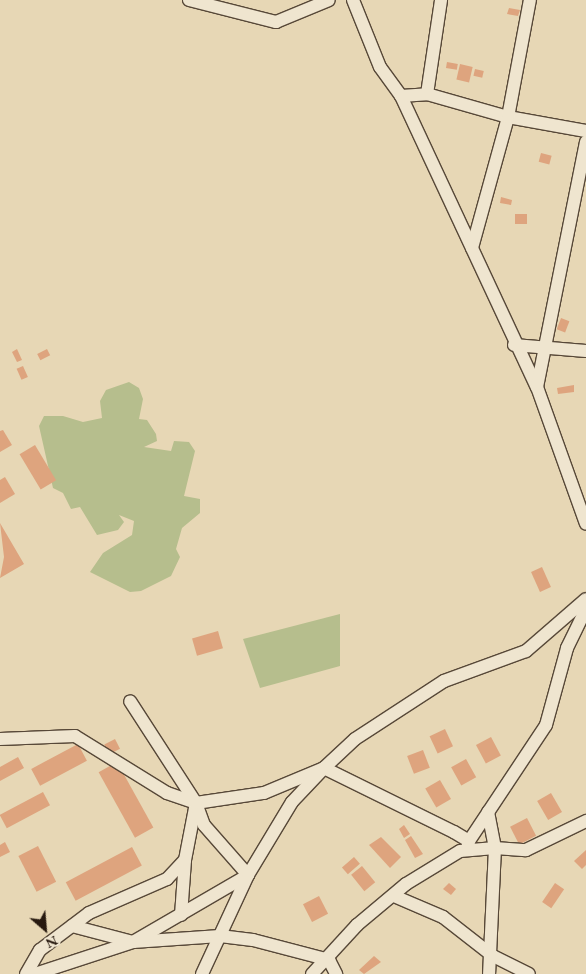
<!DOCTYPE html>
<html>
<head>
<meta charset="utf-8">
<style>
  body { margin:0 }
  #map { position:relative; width:586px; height:974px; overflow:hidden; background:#e7d7b5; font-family:"EB Garamond",serif }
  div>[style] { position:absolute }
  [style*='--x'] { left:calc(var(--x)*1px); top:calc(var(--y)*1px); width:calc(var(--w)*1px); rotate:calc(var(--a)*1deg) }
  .green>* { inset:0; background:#b6be8d }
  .building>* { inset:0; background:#dea47e; transform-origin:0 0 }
  .roads { filter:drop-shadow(1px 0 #574838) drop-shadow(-1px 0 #574838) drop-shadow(0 1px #574838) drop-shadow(0 -1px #574838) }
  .minor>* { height:12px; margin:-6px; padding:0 6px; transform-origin:6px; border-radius:6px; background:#efe5cf }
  span { translate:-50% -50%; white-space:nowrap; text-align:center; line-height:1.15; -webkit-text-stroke:5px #efe5cf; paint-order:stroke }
  .north { position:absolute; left:20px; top:904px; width:50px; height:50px; -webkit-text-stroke:4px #efe5cf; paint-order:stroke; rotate:153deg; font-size:14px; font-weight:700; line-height:20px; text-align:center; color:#27190f }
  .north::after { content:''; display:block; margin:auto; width:18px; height:22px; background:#27190f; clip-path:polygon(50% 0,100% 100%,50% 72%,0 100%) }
</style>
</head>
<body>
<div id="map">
  <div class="green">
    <i style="clip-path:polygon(129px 382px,139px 388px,143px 399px,139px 419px,147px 420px,156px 434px,157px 441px,144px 447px,171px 451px,174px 441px,189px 442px,195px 451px,184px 496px,200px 499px,200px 513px,182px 528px,176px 549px,180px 557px,171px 576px,141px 591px,130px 592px,90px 572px,103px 553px,132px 535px,134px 521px,119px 515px,124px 522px,118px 530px,97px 535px,80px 507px,71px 509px,63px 493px,53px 488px,39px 426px,44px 416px,63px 416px,83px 422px,102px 418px,100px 401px,106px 390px)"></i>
    <i style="clip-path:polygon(340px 614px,340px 666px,260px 688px,243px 639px)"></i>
  </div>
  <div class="building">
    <i style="clip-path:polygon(509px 8px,520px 10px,518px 16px,507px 14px)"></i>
    <i style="left:447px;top:62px;width:11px;height:6px;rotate:10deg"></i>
    <i style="left:460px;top:64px;width:13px;height:16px;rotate:13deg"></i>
    <i style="left:475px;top:69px;width:9px;height:7px;rotate:13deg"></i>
    <i style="left:541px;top:153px;width:11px;height:9px;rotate:15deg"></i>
    <i style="clip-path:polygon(501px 197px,512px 200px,511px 205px,500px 203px)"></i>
    <i style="left:515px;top:214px;width:12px;height:10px"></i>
    <i style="left:561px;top:318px;width:9px;height:12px;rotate:21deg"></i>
    <i style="clip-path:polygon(17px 349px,22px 360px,17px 362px,12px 352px)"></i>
    <i style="left:47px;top:349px;width:7px;height:11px;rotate:63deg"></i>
    <i style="left:23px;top:366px;width:12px;height:7px;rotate:66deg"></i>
    <i style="clip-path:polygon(574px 385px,574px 392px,558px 394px,557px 388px)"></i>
    <i style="clip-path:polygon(3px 430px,12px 445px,0 452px,0 431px)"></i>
    <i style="left:35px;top:445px;width:41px;height:18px;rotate:59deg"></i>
    <i style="clip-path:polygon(5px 477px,15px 494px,0 503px,0 480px)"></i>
    <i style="clip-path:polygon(0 523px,24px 564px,0 578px,4px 557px)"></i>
    <i style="left:542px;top:567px;width:22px;height:12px;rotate:66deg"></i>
    <i style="left:218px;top:631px;width:18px;height:27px;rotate:74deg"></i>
    <i style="left:445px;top:729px;width:19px;height:17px;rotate:65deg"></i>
    <i style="left:491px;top:737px;width:21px;height:17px;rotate:62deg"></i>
    <i style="left:115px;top:739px;width:11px;height:12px;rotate:63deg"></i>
    <i style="left:78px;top:744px;width:19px;height:53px;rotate:62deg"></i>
    <i style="left:423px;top:750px;width:19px;height:17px;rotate:69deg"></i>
    <i style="clip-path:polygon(18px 757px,24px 768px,0 781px,0 767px)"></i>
    <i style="left:466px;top:759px;width:21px;height:17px;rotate:61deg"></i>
    <i style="left:117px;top:762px;width:75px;height:21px;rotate:61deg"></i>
    <i style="left:440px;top:780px;width:22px;height:17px;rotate:60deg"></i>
    <i style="left:43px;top:792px;width:15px;height:49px;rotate:62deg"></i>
    <i style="left:551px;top:793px;width:22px;height:16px;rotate:60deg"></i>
    <i style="left:527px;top:818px;width:20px;height:19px;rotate:63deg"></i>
    <i style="clip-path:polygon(404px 825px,410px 834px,404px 838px,399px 829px)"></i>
    <i style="clip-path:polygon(411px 836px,423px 854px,415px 858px,405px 840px)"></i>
    <i style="clip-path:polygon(381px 837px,401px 857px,390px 868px,369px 845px)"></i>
    <i style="clip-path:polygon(5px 842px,10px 852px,0 857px,0 845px)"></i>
    <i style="left:38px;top:846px;width:40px;height:22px;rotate:63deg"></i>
    <i style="left:132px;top:847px;width:21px;height:75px;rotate:62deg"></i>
    <i style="clip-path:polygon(586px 850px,586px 865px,582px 869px,574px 861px)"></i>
    <i style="left:354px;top:857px;width:9px;height:16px;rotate:49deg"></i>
    <i style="left:362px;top:866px;width:21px;height:14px;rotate:51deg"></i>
    <i style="clip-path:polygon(449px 883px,456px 889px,451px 895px,443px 889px)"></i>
    <i style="left:555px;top:883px;width:11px;height:23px;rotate:34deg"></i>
    <i style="left:319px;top:896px;width:20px;height:18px;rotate:63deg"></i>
    <i style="clip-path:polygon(374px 956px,381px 962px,364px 974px,359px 970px)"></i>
  </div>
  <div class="roads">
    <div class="minor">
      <i style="--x:189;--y:0;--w:90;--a:14.2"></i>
      <i style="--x:276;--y:22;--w:57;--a:-22.5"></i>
      <i style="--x:353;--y:0;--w:72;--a:68.1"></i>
      <i style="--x:380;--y:67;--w:36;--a:54"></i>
      <i style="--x:401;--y:96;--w:321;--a:65"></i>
      <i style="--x:537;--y:387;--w:145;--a:70.3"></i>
      <i style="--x:427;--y:94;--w:95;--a:-81.5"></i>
      <i style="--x:401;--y:96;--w:26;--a:-4"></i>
      <i style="--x:427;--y:94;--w:84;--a:15.9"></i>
      <i style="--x:508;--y:117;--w:79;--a:10.2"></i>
      <i style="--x:472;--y:248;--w:136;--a:-74.6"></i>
      <i style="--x:508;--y:117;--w:119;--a:-79.4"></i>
      <i style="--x:514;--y:345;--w:72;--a:4.8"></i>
      <i style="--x:537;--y:387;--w:250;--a:-78.7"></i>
      <i style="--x:0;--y:739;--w:75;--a:-2.3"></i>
      <i style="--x:75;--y:736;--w:108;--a:31.8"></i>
      <i style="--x:167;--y:793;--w:31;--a:19"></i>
      <i style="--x:488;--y:812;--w:37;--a:79"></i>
      <i style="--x:495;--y:848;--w:31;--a:4"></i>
      <i style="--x:526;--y:850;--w:67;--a:-25.8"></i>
      <i style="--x:469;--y:841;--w:139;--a:-56.4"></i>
      <i style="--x:546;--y:725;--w:80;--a:-74.7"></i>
      <i style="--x:567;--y:648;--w:43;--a:-64"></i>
      <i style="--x:394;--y:896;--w:53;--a:23.2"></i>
      <i style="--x:443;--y:917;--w:63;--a:38"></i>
      <i style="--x:493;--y:956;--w:40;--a:26.6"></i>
      <i style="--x:181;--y:915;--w:55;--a:-85.8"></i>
      <i style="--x:72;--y:926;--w:63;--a:14.7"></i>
      <i style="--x:133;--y:942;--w:87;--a:-3.9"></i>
      <i style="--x:220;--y:936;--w:33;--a:7"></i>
      <i style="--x:253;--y:940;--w:79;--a:14.7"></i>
      <i style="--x:329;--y:960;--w:16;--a:63"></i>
      <i style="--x:26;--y:974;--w:28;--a:-60"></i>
      <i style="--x:40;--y:950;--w:61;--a:-37.1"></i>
      <i style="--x:89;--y:913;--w:85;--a:-23.6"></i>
      <i style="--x:167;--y:879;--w:26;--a:-47"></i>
      <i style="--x:185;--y:860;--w:58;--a:-79.1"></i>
      <i style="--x:196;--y:803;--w:69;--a:-8.4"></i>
      <i style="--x:264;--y:793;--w:65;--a:-22.6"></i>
      <i style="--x:324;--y:768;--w:145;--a:26.2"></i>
      <i style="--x:454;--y:832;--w:17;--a:31"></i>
      <i style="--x:469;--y:841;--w:8;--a:104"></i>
      <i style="--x:35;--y:974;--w:103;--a:-18.1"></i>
      <i style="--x:133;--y:942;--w:133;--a:-30.2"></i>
      <i style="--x:248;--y:875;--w:67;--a:-131.3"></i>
      <i style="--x:204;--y:825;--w:23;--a:-110"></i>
      <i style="--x:196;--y:803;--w:121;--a:-122.9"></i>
      <i style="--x:202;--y:974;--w:109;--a:-65.1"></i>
      <i style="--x:248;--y:875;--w:85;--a:-58.9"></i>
      <i style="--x:292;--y:802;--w:47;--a:-46.7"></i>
      <i style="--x:324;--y:768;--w:42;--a:-43.1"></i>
      <i style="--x:355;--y:739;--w:106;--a:-33.1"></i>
      <i style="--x:444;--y:681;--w:87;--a:-20.1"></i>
      <i style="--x:526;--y:651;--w:79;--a:-40.9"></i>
      <i style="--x:312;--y:974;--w:67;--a:-47.4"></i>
      <i style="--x:357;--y:925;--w:64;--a:-39.9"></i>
      <i style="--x:406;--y:884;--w:63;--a:-31.4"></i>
      <i style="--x:460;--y:851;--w:35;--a:-5"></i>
      <i style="--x:495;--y:848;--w:126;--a:92.7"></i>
    </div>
  </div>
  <div class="north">N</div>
</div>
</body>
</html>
